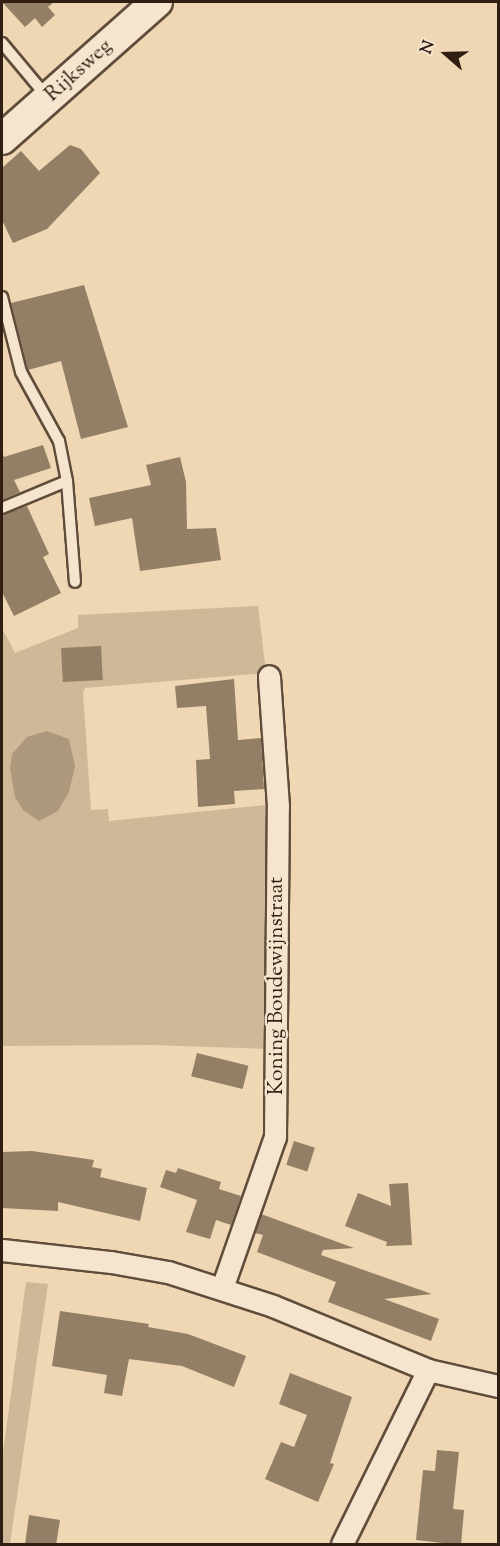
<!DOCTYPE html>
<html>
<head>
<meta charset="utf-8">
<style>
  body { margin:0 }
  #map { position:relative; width:500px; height:1546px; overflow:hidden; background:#efd7b3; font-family:"Sorts Mill Goudy",serif }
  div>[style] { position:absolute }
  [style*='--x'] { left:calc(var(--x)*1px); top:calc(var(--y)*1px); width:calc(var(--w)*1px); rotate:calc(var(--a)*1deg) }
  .green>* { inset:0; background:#cfb898 }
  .water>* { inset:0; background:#ae987d }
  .building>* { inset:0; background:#937e66; transform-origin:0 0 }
  .roads { filter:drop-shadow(2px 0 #604c3b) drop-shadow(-2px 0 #604c3b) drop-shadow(0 2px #604c3b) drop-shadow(0 -2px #604c3b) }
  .lane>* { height:10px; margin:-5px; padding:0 5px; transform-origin:5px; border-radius:5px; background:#f5e5ce }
  .street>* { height:21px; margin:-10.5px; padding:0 10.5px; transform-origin:10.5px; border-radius:10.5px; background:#f5e5ce }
  .secondary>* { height:30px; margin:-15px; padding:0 15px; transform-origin:15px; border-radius:15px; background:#f5e5ce }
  span { translate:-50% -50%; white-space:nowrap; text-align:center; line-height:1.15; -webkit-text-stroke:4.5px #f5e5ce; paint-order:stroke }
  .street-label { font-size:21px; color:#301e13 }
  .frame { position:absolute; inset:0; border:3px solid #301e13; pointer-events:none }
  .north { position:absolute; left:416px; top:24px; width:60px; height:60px; -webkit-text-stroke:4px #f5e5ce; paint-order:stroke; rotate:290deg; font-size:16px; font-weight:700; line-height:24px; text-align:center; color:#301e13 }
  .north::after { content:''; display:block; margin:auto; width:21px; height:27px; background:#301e13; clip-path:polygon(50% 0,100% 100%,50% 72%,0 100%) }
</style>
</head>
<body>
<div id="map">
  <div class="green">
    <i style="clip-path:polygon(258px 606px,266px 673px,85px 688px,83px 693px,91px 810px,108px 809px,109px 821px,276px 804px,267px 1049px,152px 1045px,2px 1046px,2px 628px,15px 653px,78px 628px,78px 615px)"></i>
    <i style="clip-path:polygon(26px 1282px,48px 1284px,10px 1544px,2px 1544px,2px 1460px)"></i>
  </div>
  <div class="water">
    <i style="clip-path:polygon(47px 731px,69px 739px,75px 766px,69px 792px,58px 811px,39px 821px,23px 810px,15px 797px,10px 768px,12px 754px,27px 737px)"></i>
  </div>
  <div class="building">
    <i style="clip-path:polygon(2px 2px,54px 2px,48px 7px,55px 15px,42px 27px,35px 18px,25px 27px)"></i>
    <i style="clip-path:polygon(70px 145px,81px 149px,100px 173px,47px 229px,13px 243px,2px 220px,2px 168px,21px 151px,39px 171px)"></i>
    <i style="clip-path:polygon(84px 285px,128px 427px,81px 439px,61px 361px,28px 370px,11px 303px)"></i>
    <i style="clip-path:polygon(43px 445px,51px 468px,14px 480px,20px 492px,2px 500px,2px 452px,4px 457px)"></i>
    <i style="clip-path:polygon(180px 457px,186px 482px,187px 529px,216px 528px,221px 560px,140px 571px,132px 518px,95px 526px,89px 498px,151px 485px,146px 465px)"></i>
    <i style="clip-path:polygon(27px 506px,49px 554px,43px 557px,61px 593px,14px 616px,2px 592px,2px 515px)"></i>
    <i style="left:101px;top:646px;width:34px;height:40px;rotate:87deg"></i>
    <i style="clip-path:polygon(234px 679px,238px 740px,261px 738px,264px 789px,234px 791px,235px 804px,198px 807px,196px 760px,210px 759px,206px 706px,177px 708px,175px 686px)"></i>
    <i style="left:197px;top:1053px;width:53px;height:24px;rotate:14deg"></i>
    <i style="left:294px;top:1141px;width:22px;height:25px;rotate:18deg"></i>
    <i style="clip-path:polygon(32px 1151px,94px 1160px,92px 1167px,102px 1169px,100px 1177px,147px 1188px,140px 1221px,58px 1202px,58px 1211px,2px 1208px,2px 1152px)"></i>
    <i style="clip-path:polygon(178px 1168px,221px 1182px,219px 1189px,241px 1196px,231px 1225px,216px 1220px,210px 1239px,186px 1232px,197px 1200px,160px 1187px,166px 1170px,176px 1173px)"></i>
    <i style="clip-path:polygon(408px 1183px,412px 1245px,386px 1246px,387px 1242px,345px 1226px,358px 1193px,391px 1206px,389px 1184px)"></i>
    <i style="clip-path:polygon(261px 1214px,354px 1248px,323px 1250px,321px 1255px,432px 1294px,384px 1299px,439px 1319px,431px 1341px,328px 1302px,336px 1282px,257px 1252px,263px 1235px,255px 1233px)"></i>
    <i style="clip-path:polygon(60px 1311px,149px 1324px,148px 1327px,188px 1334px,246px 1356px,234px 1387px,182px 1366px,129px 1359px,122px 1396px,104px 1393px,107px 1375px,52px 1366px)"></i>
    <i style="clip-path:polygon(290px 1373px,352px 1397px,330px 1463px,334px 1464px,318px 1502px,265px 1479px,281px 1442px,294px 1447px,307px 1415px,279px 1404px)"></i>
    <i style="clip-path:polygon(437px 1450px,459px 1452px,453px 1509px,464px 1510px,461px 1545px,416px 1540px,423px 1470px,435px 1471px)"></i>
    <i style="clip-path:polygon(29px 1515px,60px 1520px,56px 1545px,25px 1545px)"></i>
  </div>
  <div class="roads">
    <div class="lane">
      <i style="--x:2;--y:43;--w:72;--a:50.1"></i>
      <i style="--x:2;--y:297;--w:77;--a:75.8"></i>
      <i style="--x:21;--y:372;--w:79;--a:61.2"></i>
      <i style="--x:59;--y:441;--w:41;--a:78.7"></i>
      <i style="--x:67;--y:481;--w:101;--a:85.5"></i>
      <i style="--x:2;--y:508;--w:70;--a:-22.6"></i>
    </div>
    <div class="street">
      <i style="--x:2;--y:1250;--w:110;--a:6.3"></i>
      <i style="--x:111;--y:1262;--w:58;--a:10"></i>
      <i style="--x:168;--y:1272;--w:110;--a:17.9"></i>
      <i style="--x:273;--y:1306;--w:168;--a:22.4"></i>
      <i style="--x:428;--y:1370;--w:72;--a:12.9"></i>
      <i style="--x:222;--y:1288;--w:160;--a:-70.7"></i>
      <i style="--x:275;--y:1137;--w:331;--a:-89.5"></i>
      <i style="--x:278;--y:806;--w:130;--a:-94"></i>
      <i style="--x:342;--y:1544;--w:194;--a:-63.7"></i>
    </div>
    <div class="secondary">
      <i style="--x:2;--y:139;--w:207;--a:-41.5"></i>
    </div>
  </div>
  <div class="street-label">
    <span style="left:79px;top:71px;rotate:-42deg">Rijksweg</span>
    <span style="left:277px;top:986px;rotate:-90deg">Koning Boudewijnstraat</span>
  </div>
  <div class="frame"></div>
  <div class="north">N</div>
</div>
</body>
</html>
